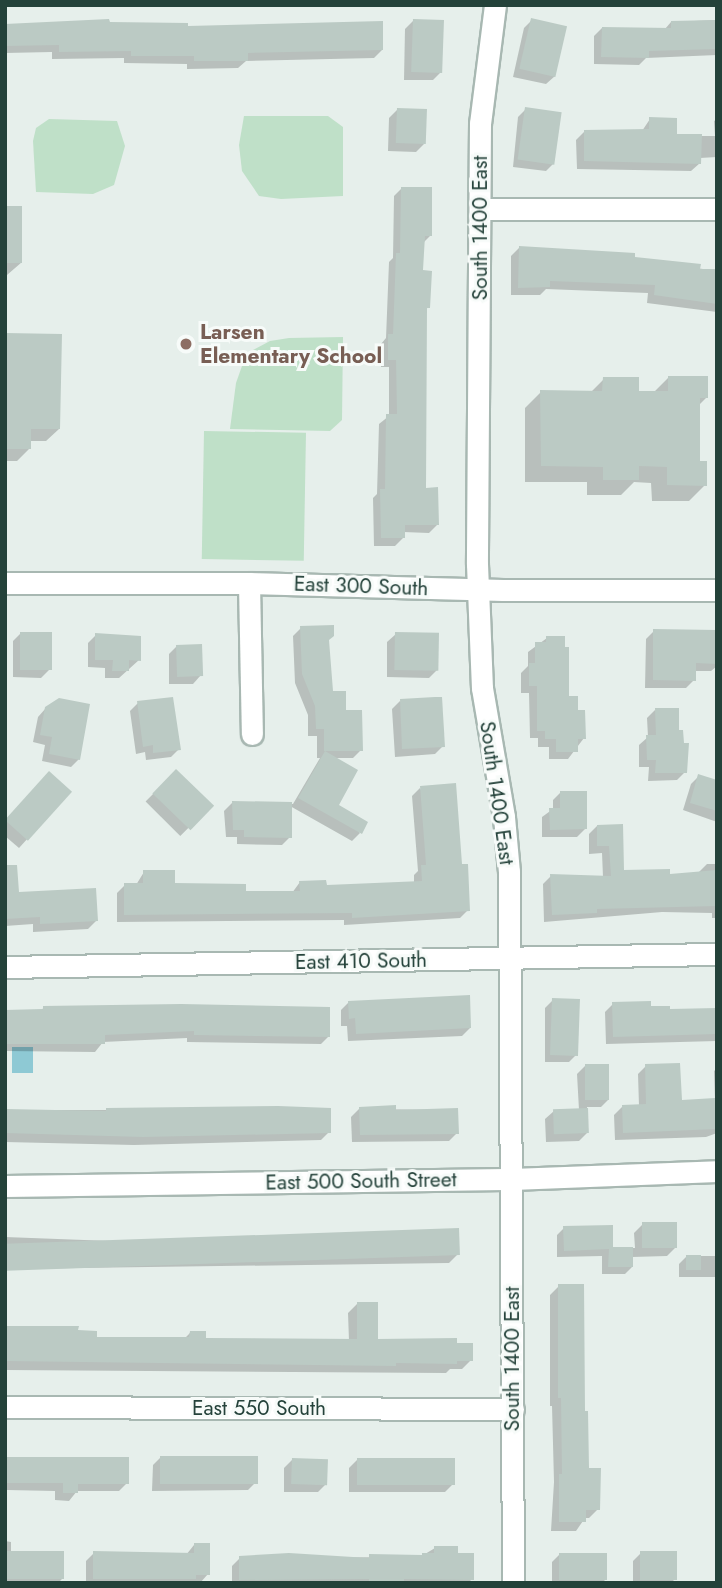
<!DOCTYPE html>
<html>
<head>
<meta charset="utf-8">
<style>
  body { margin:0 }
  #map { position:relative; width:722px; height:1588px; overflow:hidden; background:#e6efeb; font-family:Jost,sans-serif }
  div>[style] { position:absolute }
  [style*='--x'] { left:calc(var(--x)*1px); top:calc(var(--y)*1px); width:calc(var(--w)*1px); rotate:calc(var(--a)*1deg) }
  .green>* { inset:0; background:#bfe0c8; transform-origin:0 0 }
  .water>* { inset:0; background:#8ec9d4; transform-origin:0 0 }
  .shadow>* { inset:0; background:#0003; transform-origin:0 0 }
  .building>* { inset:0; background:#bbcac4; transform-origin:0 0 }
  .roads { filter:drop-shadow(2px 0 #a8b8b2) drop-shadow(-2px 0 #a8b8b2) drop-shadow(0 2px #a8b8b2) drop-shadow(0 -2px #a8b8b2) }
  .minor>* { height:21px; margin:-10.5px; padding:0 10.5px; transform-origin:10.5px; border-radius:10.5px; background:#fff }
  .dots>* { width:19px; height:19px; translate:-50% -50%; box-sizing:border-box; border:4px solid #f7fbf9; border-radius:50% }
  span { translate:-50% -50%; white-space:nowrap; text-align:center; line-height:1.15; -webkit-text-stroke:6px #f7fbf9; paint-order:stroke }
  .street-label { font-size:21px; color:#24423a }
  .education-label { font-size:21px; color:#785e54; font-weight:700 }
  .left { translate:0 -50%; text-align:left }
  .frame { position:absolute; inset:0; border:7px solid #24423a; pointer-events:none }
</style>
</head>
<body>
<div id="map">
  <div class="green">
    <i style="clip-path:polygon(244px 116px,328px 116px,343px 127px,343px 196px,281px 199px,259px 196px,242px 171px,239px 145px)"></i>
    <i style="clip-path:polygon(49px 119px,117px 121px,125px 146px,114px 185px,93px 194px,36px 192px,33px 141px,36px 128px)"></i>
    <i style="clip-path:polygon(343px 337px,342px 420px,330px 431px,230px 429px,236px 383px,242px 366px,253px 350px,270px 341px,289px 338px)"></i>
    <i style="left:204px;top:431px;width:102px;height:128px;rotate:1deg"></i>
  </div>
  <div class="water">
    <i style="left:33px;top:1047px;width:26px;height:21px;rotate:90deg"></i>
  </div>
  <div class="shadow">
    <i style="clip-path:polygon(532px 20px,555px 76px,546px 84px,513px 77px,524px 28px)"></i>
    <i style="clip-path:polygon(717px 20px,717px 55px,646px 58px,639px 65px,594px 64px,594px 36px,602px 28px,665px 29px,671px 22px)"></i>
    <i style="clip-path:polygon(413px 21px,441px 72px,433px 80px,404px 80px,405px 29px)"></i>
    <i style="clip-path:polygon(108px 24px,186px 27px,382px 50px,374px 58px,246px 61px,238px 68px,187px 69px,187px 64px,124px 63px,124px 58px,52px 59px,52px 52px,5px 53px,5px 25px)"></i>
    <i style="clip-path:polygon(526px 109px,554px 163px,546px 171px,513px 167px,518px 117px)"></i>
    <i style="clip-path:polygon(397px 110px,424px 144px,416px 152px,388px 151px,389px 118px)"></i>
    <i style="clip-path:polygon(650px 119px,676px 136px,715px 136px,714px 121px,717px 119px,717px 157px,700px 158px,700px 163px,691px 171px,577px 169px,576px 140px,584px 132px,642px 131px)"></i>
    <i style="clip-path:polygon(402px 188px,430px 236px,422px 244px,421px 272px,428px 307px,426px 310px,425px 489px,437px 525px,429px 533px,403px 532px,403px 538px,395px 546px,374px 546px,373px 498px,377px 494px,379px 424px,389px 416px,389px 367px,381px 367px,381px 344px,386px 338px,389px 262px,393px 258px,394px 196px)"></i>
    <i style="clip-path:polygon(5px 208px,22px 262px,7px 275px,7px 335px,59px 429px,46px 441px,29px 441px,29px 449px,17px 461px,5px 461px)"></i>
    <i style="clip-path:polygon(519px 248px,633px 259px,717px 271px,717px 312px,647px 303px,648px 293px,546px 289px,540px 295px,511px 295px,511px 256px)"></i>
    <i style="clip-path:polygon(668px 378px,706px 398px,698px 406px,698px 463px,705px 485px,689px 501px,652px 501px,651px 483px,634px 482px,621px 495px,587px 495px,587px 482px,525px 482px,525px 408px,541px 392px,590px 393px,604px 379px,637px 393px,653px 393px)"></i>
    <i style="clip-path:polygon(301px 628px,327px 641px,331px 693px,345px 712px,361px 750px,353px 758px,333px 758px,336px 806px,360px 833px,352px 841px,290px 806px,290px 837px,282px 845px,237px 844px,237px 837px,226px 837px,224px 811px,232px 803px,293px 804px,320px 758px,317px 758px,317px 736px,308px 736px,308px 715px,295px 683px,293px 636px)"></i>
    <i style="clip-path:polygon(654px 631px,717px 632px,717px 666px,711px 671px,694px 671px,694px 680px,686px 688px,645px 688px,646px 639px)"></i>
    <i style="clip-path:polygon(21px 633px,49px 670px,41px 678px,13px 677px,13px 641px)"></i>
    <i style="clip-path:polygon(396px 634px,437px 670px,429px 678px,387px 677px,387px 642px)"></i>
    <i style="clip-path:polygon(96px 635px,139px 660px,119px 678px,105px 678px,105px 668px,88px 667px,88px 643px)"></i>
    <i style="clip-path:polygon(547px 638px,584px 738px,568px 759px,549px 759px,549px 747px,538px 747px,538px 738px,530px 738px,529px 693px,521px 693px,521px 673px,528px 666px,528px 652px)"></i>
    <i style="clip-path:polygon(177px 646px,201px 675px,193px 684px,169px 684px,169px 654px)"></i>
    <i style="clip-path:polygon(400px 701px,443px 746px,435px 754px,395px 757px,392px 709px)"></i>
    <i style="clip-path:polygon(138px 703px,179px 749px,171px 757px,146px 760px,145px 752px,136px 754px,130px 711px)"></i>
    <i style="clip-path:polygon(46px 708px,79px 759px,71px 767px,42px 761px,45px 745px,33px 742px,38px 717px)"></i>
    <i style="clip-path:polygon(655px 710px,678px 732px,685px 772px,677px 780px,648px 781px,649px 767px,639px 767px,639px 745px,648px 737px,647px 718px)"></i>
    <i style="left:176px;top:771px;width:49px;height:43px;rotate:45deg"></i>
    <i style="clip-path:polygon(699px 776px,717px 782px,717px 822px,683px 810px,691px 784px)"></i>
    <i style="clip-path:polygon(41px 782px,70px 792px,19px 848px,5px 836px,5px 821px)"></i>
    <i style="clip-path:polygon(420px 788px,461px 866px,468px 910px,460px 918px,344px 925px,344px 920px,117px 922px,117px 893px,125px 885px,136px 885px,144px 872px,173px 885px,244px 893px,292px 893px,300px 882px,325px 886px,414px 883px,414px 875px,418px 871px,412px 796px)"></i>
    <i style="clip-path:polygon(561px 792px,585px 829px,577px 837px,542px 837px,542px 817px,553px 809px,553px 800px)"></i>
    <i style="clip-path:polygon(597px 826px,622px 826px,623px 872px,669px 876px,699px 872px,707px 864px,717px 864px,717px 918px,712px 918px,712px 913px,662px 912px,544px 922px,543px 884px,551px 876px,603px 877px,602px 853px,589px 854px,589px 834px)"></i>
    <i style="clip-path:polygon(5px 886px,17px 894px,96px 921px,88px 929px,33px 932px,33px 924px,5px 926px)"></i>
    <i style="clip-path:polygon(553px 1000px,577px 1054px,569px 1062px,545px 1062px,545px 1008px)"></i>
    <i style="clip-path:polygon(349px 1002px,470px 1028px,462px 1036px,348px 1041px,347px 1026px,341px 1026px,341px 1010px)"></i>
    <i style="clip-path:polygon(613px 1004px,668px 1011px,714px 1009px,717px 1006px,717px 1041px,606px 1044px,605px 1012px)"></i>
    <i style="clip-path:polygon(44px 1007px,329px 1036px,321px 1044px,187px 1042px,187px 1038px,103px 1042px,95px 1052px,5px 1051px,5px 1012px,41px 1011px)"></i>
    <i style="clip-path:polygon(585px 1066px,609px 1099px,601px 1107px,587px 1107px,587px 1133px,579px 1141px,546px 1142px,545px 1119px,554px 1111px,579px 1110px,577px 1074px)"></i>
    <i style="clip-path:polygon(646px 1066px,680px 1101px,715px 1100px,714px 1071px,717px 1068px,717px 1133px,706px 1137px,615px 1140px,614px 1115px,622px 1107px,639px 1106px,638px 1074px)"></i>
    <i style="clip-path:polygon(359px 1109px,456px 1110px,457px 1133px,449px 1141px,352px 1142px,351px 1117px)"></i>
    <i style="clip-path:polygon(5px 1110px,329px 1110px,329px 1132px,321px 1140px,134px 1145px,5px 1142px)"></i>
    <i style="clip-path:polygon(642px 1225px,675px 1248px,667px 1256px,632px 1257px,632px 1267px,625px 1274px,602px 1274px,602px 1256px,557px 1257px,557px 1235px,564px 1228px,612px 1248px,635px 1248px,634px 1233px)"></i>
    <i style="clip-path:polygon(5px 1237px,458px 1254px,449px 1263px,5px 1269px)"></i>
    <i style="clip-path:polygon(687px 1256px,717px 1256px,717px 1277px,679px 1277px,679px 1264px)"></i>
    <i style="clip-path:polygon(559px 1286px,583px 1412px,588px 1470px,598px 1509px,589px 1518px,585px 1518px,576px 1531px,551px 1531px,554px 1482px,552px 1406px,550px 1406px,550px 1295px)"></i>
    <i style="clip-path:polygon(357px 1304px,377px 1340px,455px 1345px,471px 1360px,462px 1369px,450px 1369px,446px 1373px,5px 1370px,5px 1327px,76px 1332px,95px 1339px,184px 1339px,190px 1333px,205px 1340px,349px 1341px,348px 1313px)"></i>
    <i style="clip-path:polygon(161px 1457px,256px 1482px,248px 1490px,152px 1491px,153px 1465px)"></i>
    <i style="clip-path:polygon(5px 1459px,127px 1483px,119px 1491px,77px 1491px,69px 1501px,55px 1500px,55px 1491px,7px 1490px,5px 1496px)"></i>
    <i style="clip-path:polygon(292px 1460px,326px 1484px,318px 1492px,284px 1492px,284px 1468px)"></i>
    <i style="clip-path:polygon(357px 1460px,453px 1484px,445px 1492px,349px 1492px,349px 1468px)"></i>
    <i style="clip-path:polygon(5px 1541px,11px 1542px,11px 1553px,62px 1579px,58px 1583px,5px 1583px)"></i>
    <i style="clip-path:polygon(194px 1545px,208px 1574px,200px 1583px,86px 1583px,86px 1561px,94px 1553px,186px 1555px)"></i>
    <i style="clip-path:polygon(435px 1548px,457px 1555px,472px 1579px,468px 1583px,232px 1583px,232px 1566px,240px 1558px,420px 1557px)"></i>
    <i style="clip-path:polygon(641px 1553px,675px 1579px,671px 1583px,633px 1583px,633px 1561px)"></i>
    <i style="clip-path:polygon(560px 1554px,605px 1580px,602px 1583px,552px 1583px,552px 1562px)"></i>
  </div>
  <div class="building">
    <i style="left:531px;top:18px;width:37px;height:52px;rotate:13deg"></i>
    <i style="clip-path:polygon(109px 19px,110px 22px,188px 23px,188px 26px,383px 21px,383px 50px,248px 53px,248px 61px,194px 61px,194px 56px,131px 56px,131px 51px,59px 52px,59px 45px,5px 46px,5px 24px)"></i>
    <i style="left:413px;top:19px;width:31px;height:53px;rotate:2deg"></i>
    <i style="clip-path:polygon(717px 20px,717px 49px,649px 51px,649px 58px,601px 57px,602px 27px,671px 28px,671px 21px)"></i>
    <i style="left:525px;top:107px;width:37px;height:53px;rotate:8deg"></i>
    <i style="left:397px;top:108px;width:30px;height:35px;rotate:2deg"></i>
    <i style="clip-path:polygon(649px 117px,677px 118px,677px 134px,702px 134px,701px 164px,584px 161px,584px 130px,649px 129px)"></i>
    <i style="clip-path:polygon(401px 187px,432px 187px,432px 236px,425px 236px,423px 270px,432px 271px,430px 308px,427px 308px,426px 488px,438px 487px,439px 525px,405px 525px,405px 538px,381px 538px,380px 489px,385px 489px,386px 414px,397px 414px,396px 360px,388px 360px,388px 334px,393px 334px,396px 253px,400px 253px)"></i>
    <i style="left:5px;top:206px;width:17px;height:57px"></i>
    <i style="clip-path:polygon(519px 246px,635px 253px,635px 257px,701px 264px,700px 269px,717px 269px,717px 304px,654px 295px,655px 285px,550px 281px,550px 287px,518px 288px)"></i>
    <i style="clip-path:polygon(5px 333px,62px 334px,60px 429px,31px 429px,31px 449px,5px 449px)"></i>
    <i style="clip-path:polygon(668px 376px,708px 376px,708px 398px,700px 398px,700px 461px,707px 461px,707px 486px,667px 485px,667px 467px,639px 466px,639px 480px,603px 480px,603px 467px,541px 466px,540px 390px,602px 391px,603px 377px,639px 377px,639px 391px,668px 391px)"></i>
    <i style="clip-path:polygon(334px 625px,334px 636px,329px 640px,333px 691px,346px 691px,346px 710px,362px 710px,363px 751px,324px 751px,324px 729px,316px 729px,315px 706px,302px 674px,300px 626px)"></i>
    <i style="clip-path:polygon(653px 629px,717px 630px,717px 664px,696px 663px,696px 681px,653px 680px)"></i>
    <i style="left:20px;top:632px;width:32px;height:38px"></i>
    <i style="left:395px;top:632px;width:44px;height:38px;rotate:1deg"></i>
    <i style="clip-path:polygon(95px 633px,141px 636px,141px 661px,129px 660px,129px 671px,112px 671px,113px 660px,95px 660px)"></i>
    <i style="clip-path:polygon(546px 636px,565px 636px,565px 647px,569px 647px,569px 696px,578px 696px,578px 710px,585px 710px,586px 739px,578px 739px,578px 752px,556px 752px,556px 739px,545px 739px,545px 731px,537px 731px,537px 686px,529px 686px,529px 663px,535px 663px,535px 642px,546px 642px)"></i>
    <i style="left:202px;top:644px;width:32px;height:26px;rotate:88deg"></i>
    <i style="clip-path:polygon(173px 697px,181px 750px,153px 753px,153px 745px,143px 747px,137px 701px)"></i>
    <i style="clip-path:polygon(435px 697px,442px 697px,445px 747px,402px 749px,400px 699px)"></i>
    <i style="clip-path:polygon(59px 698px,90px 704px,80px 760px,49px 754px,52px 737px,40px 735px,45px 707px)"></i>
    <i style="clip-path:polygon(655px 708px,679px 708px,679px 730px,683px 730px,684px 743px,689px 743px,687px 773px,655px 773px,656px 760px,647px 760px,646px 735px,656px 735px)"></i>
    <i style="clip-path:polygon(325px 751px,358px 770px,339px 805px,368px 822px,362px 834px,298px 798px)"></i>
    <i style="left:176px;top:769px;width:53px;height:34px;rotate:44deg"></i>
    <i style="left:49px;top:771px;width:31px;height:66px;rotate:42deg"></i>
    <i style="clip-path:polygon(698px 774px,717px 780px,717px 811px,690px 803px)"></i>
    <i style="clip-path:polygon(456px 783px,462px 864px,468px 864px,470px 911px,352px 918px,352px 913px,124px 915px,124px 883px,143px 883px,143px 870px,175px 870px,175px 883px,246px 884px,246px 891px,300px 891px,299px 881px,326px 880px,327px 885px,422px 881px,421px 865px,426px 865px,420px 786px)"></i>
    <i style="clip-path:polygon(560px 791px,587px 791px,587px 829px,550px 830px,549px 808px,560px 808px)"></i>
    <i style="clip-path:polygon(232px 801px,292px 802px,292px 838px,244px 837px,244px 830px,233px 830px)"></i>
    <i style="clip-path:polygon(623px 824px,624px 870px,670px 869px,670px 874px,717px 870px,717px 906px,597px 909px,597px 913px,552px 915px,550px 874px,611px 876px,609px 846px,597px 846px,597px 825px)"></i>
    <i style="clip-path:polygon(5px 865px,17px 865px,19px 892px,96px 888px,98px 921px,40px 924px,40px 917px,5px 919px)"></i>
    <i style="clip-path:polygon(470px 995px,471px 1028px,356px 1034px,355px 1018px,349px 1019px,348px 1001px)"></i>
    <i style="left:552px;top:998px;width:28px;height:57px;rotate:2deg"></i>
    <i style="clip-path:polygon(651px 1001px,651px 1006px,670px 1006px,670px 1009px,717px 1008px,717px 1034px,613px 1037px,612px 1002px)"></i>
    <i style="clip-path:polygon(181px 1004px,330px 1007px,330px 1037px,194px 1035px,194px 1031px,105px 1035px,105px 1044px,5px 1044px,5px 1010px,43px 1009px,43px 1006px)"></i>
    <i style="clip-path:polygon(680px 1063px,682px 1100px,715px 1098px,716px 1129px,623px 1133px,622px 1105px,646px 1104px,645px 1064px)"></i>
    <i style="left:585px;top:1064px;width:24px;height:36px"></i>
    <i style="clip-path:polygon(396px 1105px,396px 1110px,458px 1108px,459px 1134px,360px 1135px,359px 1107px)"></i>
    <i style="clip-path:polygon(278px 1106px,331px 1108px,331px 1133px,143px 1137px,5px 1133px,5px 1109px,106px 1111px,106px 1108px)"></i>
    <i style="left:588px;top:1108px;width:25px;height:35px;rotate:88deg"></i>
    <i style="left:677px;top:1222px;width:26px;height:35px;rotate:90deg"></i>
    <i style="clip-path:polygon(613px 1225px,613px 1247px,633px 1247px,633px 1267px,608px 1267px,609px 1249px,564px 1251px,563px 1226px)"></i>
    <i style="left:459px;top:1228px;width:27px;height:454px;rotate:88deg"></i>
    <i style="left:686px;top:1255px;width:15px;height:15px"></i>
    <i style="clip-path:polygon(558px 1284px,584px 1284px,585px 1411px,588px 1411px,589px 1468px,601px 1468px,600px 1510px,586px 1510px,586px 1522px,559px 1522px,559px 1474px,562px 1474px,561px 1398px,558px 1398px)"></i>
    <i style="clip-path:polygon(357px 1302px,378px 1302px,378px 1339px,457px 1338px,457px 1343px,473px 1343px,473px 1361px,457px 1361px,457px 1364px,396px 1363px,396px 1366px,5px 1361px,5px 1326px,79px 1326px,78px 1330px,97px 1331px,97px 1337px,189px 1337px,190px 1331px,206px 1331px,206px 1338px,357px 1339px)"></i>
    <i style="left:160px;top:1456px;width:98px;height:28px"></i>
    <i style="clip-path:polygon(5px 1457px,129px 1457px,129px 1484px,78px 1484px,78px 1493px,63px 1493px,63px 1483px,5px 1483px)"></i>
    <i style="left:292px;top:1458px;width:36px;height:26px;rotate:2deg"></i>
    <i style="left:357px;top:1458px;width:98px;height:27px"></i>
    <i style="clip-path:polygon(194px 1543px,210px 1543px,210px 1575px,196px 1575px,196px 1579px,93px 1579px,93px 1551px,194px 1553px)"></i>
    <i style="clip-path:polygon(434px 1546px,458px 1546px,458px 1553px,474px 1553px,474px 1580px,404px 1579px,404px 1583px,369px 1583px,369px 1579px,239px 1580px,239px 1556px,289px 1553px,369px 1558px,369px 1554px,422px 1555px,422px 1553px,434px 1553px)"></i>
    <i style="left:5px;top:1551px;width:59px;height:28px"></i>
    <i style="left:640px;top:1551px;width:37px;height:29px"></i>
    <i style="left:559px;top:1553px;width:48px;height:27px"></i>
  </div>
  <div class="roads">
    <div class="minor">
      <i style="--x:495;--y:5;--w:119;--a:97.2"></i>
      <i style="--x:480;--y:123;--w:441;--a:90.4"></i>
      <i style="--x:477;--y:564;--w:124;--a:87.7"></i>
      <i style="--x:482;--y:688;--w:131;--a:80.3"></i>
      <i style="--x:504;--y:817;--w:55;--a:84.8"></i>
      <i style="--x:509;--y:872;--w:711;--a:89.68"></i>
      <i style="--x:480;--y:209;--w:237;--a:0"></i>
      <i style="--x:5;--y:583;--w:244;--a:0"></i>
      <i style="--x:249;--y:583;--w:254;--a:1.6"></i>
      <i style="--x:503;--y:590;--w:214;--a:0"></i>
      <i style="--x:249;--y:583;--w:151;--a:88.9"></i>
      <i style="--x:5;--y:967;--w:712;--a:-1.05"></i>
      <i style="--x:5;--y:1186;--w:507;--a:-0.79"></i>
      <i style="--x:512;--y:1179;--w:205;--a:-2.2"></i>
      <i style="--x:5;--y:1407;--w:508;--a:0.23"></i>
    </div>
  </div>
  <div class="dots">
    <i style="left:186px;top:344px;background:#8d6e63"></i>
  </div>
  <div class="street-label">
    <span style="left:480px;top:228px;rotate:-90deg">South 1400 East</span>
    <span style="left:361px;top:586px;rotate:2deg">East 300 South</span>
    <span style="left:497px;top:793px;rotate:82deg">South 1400 East</span>
    <span style="left:361px;top:961px;rotate:-1deg">East 410 South</span>
    <span style="left:361px;top:1181px;rotate:-1deg">East 500 South Street</span>
    <span style="left:512px;top:1359px;rotate:-90deg">South 1400 East</span>
    <span style="left:259px;top:1408px">East 550 South</span>
  </div>
  <div class="education-label">
    <span class="left" style="left:200px;top:344px">Larsen<br>Elementary School</span>
  </div>
  <div class="frame"></div>
</div>
</body>
</html>
